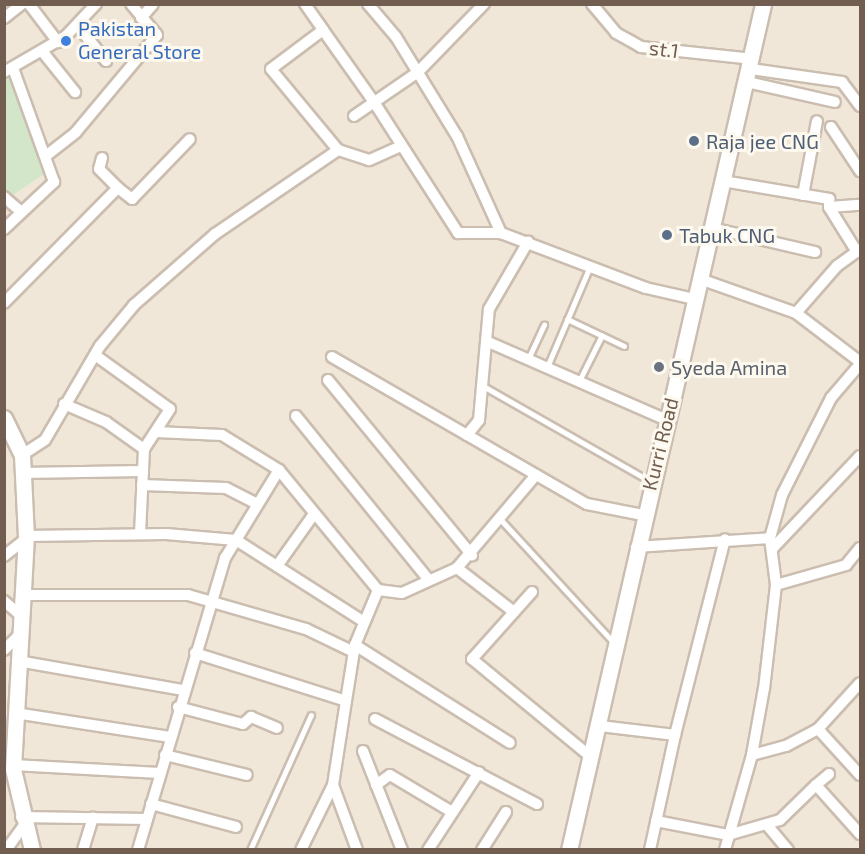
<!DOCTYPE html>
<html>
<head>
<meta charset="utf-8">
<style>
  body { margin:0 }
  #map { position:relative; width:865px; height:854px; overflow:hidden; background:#faf5e9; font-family:"Exo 2",sans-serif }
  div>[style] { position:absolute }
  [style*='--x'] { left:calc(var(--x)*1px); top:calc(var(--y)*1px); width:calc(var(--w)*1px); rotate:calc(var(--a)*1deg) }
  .residential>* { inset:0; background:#f1e7d9; transform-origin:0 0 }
  .green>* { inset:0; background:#d3e6c9 }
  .roads { filter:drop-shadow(2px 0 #cbbeb0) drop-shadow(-2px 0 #cbbeb0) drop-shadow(0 2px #cbbeb0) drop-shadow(0 -2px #cbbeb0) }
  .lane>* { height:5px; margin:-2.5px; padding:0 2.5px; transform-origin:2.5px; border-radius:2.5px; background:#fff }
  .street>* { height:10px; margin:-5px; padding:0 5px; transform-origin:5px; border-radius:5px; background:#fff }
  .secondary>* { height:15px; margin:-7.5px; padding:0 7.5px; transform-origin:7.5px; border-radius:7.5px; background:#fff }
  .dots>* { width:16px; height:16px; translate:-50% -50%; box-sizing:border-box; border:3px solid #fdf9ef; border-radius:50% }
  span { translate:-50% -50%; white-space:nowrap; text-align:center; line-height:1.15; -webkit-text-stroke:6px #fdf9ef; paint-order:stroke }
  .shop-label { font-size:20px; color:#366cbe }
  .left { translate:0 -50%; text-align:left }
  .street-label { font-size:20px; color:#715e50 }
  .service-label { font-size:20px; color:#4e5e75 }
  .worship-label { font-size:20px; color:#5b616d }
  .frame { position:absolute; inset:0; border:6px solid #715e50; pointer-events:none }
</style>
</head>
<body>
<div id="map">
  <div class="residential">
    <i style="left:5px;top:5px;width:855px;height:844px"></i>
  </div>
  <div class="green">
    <i style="clip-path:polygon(11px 72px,47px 172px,10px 197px,4px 193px,4px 75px)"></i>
  </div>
  <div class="roads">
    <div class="lane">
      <i style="--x:567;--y:319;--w:63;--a:25.3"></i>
      <i style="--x:528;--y:359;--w:38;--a:-65"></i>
      <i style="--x:547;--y:367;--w:110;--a:-66.9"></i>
      <i style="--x:579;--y:381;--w:51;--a:-63.4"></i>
      <i style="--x:483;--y:386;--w:193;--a:29.7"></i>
      <i style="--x:500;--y:519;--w:170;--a:47.4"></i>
      <i style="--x:250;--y:850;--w:148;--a:-65.7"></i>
    </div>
    <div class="street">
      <i style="--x:29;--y:4;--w:48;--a:52.7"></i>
      <i style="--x:305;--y:4;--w:32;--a:55"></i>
      <i style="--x:368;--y:4;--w:43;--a:49.7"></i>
      <i style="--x:396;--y:37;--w:116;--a:58.4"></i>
      <i style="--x:457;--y:136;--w:107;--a:65.6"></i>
      <i style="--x:592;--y:4;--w:38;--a:50"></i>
      <i style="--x:616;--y:33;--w:29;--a:29"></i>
      <i style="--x:641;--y:47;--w:113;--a:6.1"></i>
      <i style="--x:4;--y:18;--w:23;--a:-38"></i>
      <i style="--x:141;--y:18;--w:18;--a:-49"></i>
      <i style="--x:78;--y:26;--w:45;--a:51.3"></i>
      <i style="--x:42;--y:51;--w:53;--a:51.2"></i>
      <i style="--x:751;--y:69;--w:92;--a:8.1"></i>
      <i style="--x:842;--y:82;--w:30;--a:53"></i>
      <i style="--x:4;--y:72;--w:72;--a:-30.1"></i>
      <i style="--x:66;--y:36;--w:44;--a:-46.8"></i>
      <i style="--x:747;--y:82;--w:90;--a:12.8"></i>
      <i style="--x:354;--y:116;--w:78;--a:-34.5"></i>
      <i style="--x:418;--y:72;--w:95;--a:-45.9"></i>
      <i style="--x:831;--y:127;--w:53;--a:56.6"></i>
      <i style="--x:401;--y:146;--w:35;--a:156"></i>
      <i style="--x:369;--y:160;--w:33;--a:-162"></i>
      <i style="--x:338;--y:150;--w:105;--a:-129.6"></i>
      <i style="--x:271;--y:69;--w:65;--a:-36.9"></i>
      <i style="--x:323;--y:30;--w:88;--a:54.7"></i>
      <i style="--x:374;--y:102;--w:156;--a:57.3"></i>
      <i style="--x:458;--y:233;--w:43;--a:0"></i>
      <i style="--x:501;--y:233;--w:155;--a:20.8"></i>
      <i style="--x:646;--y:288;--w:49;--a:12.9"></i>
      <i style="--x:47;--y:155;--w:37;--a:-38"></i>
      <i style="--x:76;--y:132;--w:126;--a:-50.1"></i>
      <i style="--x:157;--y:35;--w:40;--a:-130"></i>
      <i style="--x:102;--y:158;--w:11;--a:105"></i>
      <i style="--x:99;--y:169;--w:27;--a:45"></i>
      <i style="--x:723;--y:181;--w:108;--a:9.6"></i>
      <i style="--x:829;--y:199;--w:8;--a:90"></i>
      <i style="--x:829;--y:207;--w:31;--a:-4"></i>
      <i style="--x:803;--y:195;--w:75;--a:-79.3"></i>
      <i style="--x:4;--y:197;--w:23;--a:41"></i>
      <i style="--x:829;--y:207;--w:53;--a:58.1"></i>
      <i style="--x:712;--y:228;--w:106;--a:13.1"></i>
      <i style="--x:4;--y:229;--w:69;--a:-43.2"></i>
      <i style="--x:54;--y:182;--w:121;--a:-109.8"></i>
      <i style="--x:700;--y:279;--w:102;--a:19.5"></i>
      <i style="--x:796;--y:313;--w:81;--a:37.4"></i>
      <i style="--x:4;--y:303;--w:162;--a:-45.3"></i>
      <i style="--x:118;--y:188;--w:18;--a:38"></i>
      <i style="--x:132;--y:199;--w:83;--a:-46"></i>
      <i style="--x:796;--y:313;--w:62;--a:-48.9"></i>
      <i style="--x:837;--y:266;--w:29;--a:-36"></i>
      <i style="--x:486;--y:341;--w:197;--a:23.6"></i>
      <i style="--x:95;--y:355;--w:92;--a:35.8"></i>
      <i style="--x:170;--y:409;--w:48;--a:123"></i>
      <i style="--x:144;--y:449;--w:85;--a:92.7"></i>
      <i style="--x:332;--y:357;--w:294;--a:30"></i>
      <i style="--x:587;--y:504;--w:57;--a:11.1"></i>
      <i style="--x:328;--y:380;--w:227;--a:50.6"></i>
      <i style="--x:64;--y:404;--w:46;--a:23.2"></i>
      <i style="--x:106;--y:422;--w:47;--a:35.4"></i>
      <i style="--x:296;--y:416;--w:210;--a:51"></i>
      <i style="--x:156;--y:432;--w:66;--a:2.6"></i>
      <i style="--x:222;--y:435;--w:67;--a:31.6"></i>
      <i style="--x:279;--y:470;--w:156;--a:50.5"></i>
      <i style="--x:378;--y:590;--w:24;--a:7"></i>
      <i style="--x:402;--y:593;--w:60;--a:-24.4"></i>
      <i style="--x:467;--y:435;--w:19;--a:-51"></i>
      <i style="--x:479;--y:420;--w:111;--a:-84.9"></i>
      <i style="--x:489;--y:309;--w:78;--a:-59.8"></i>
      <i style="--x:22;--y:455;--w:27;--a:-33"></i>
      <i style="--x:45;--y:440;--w:109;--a:-59.7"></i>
      <i style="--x:100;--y:346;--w:53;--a:-50.3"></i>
      <i style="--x:134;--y:305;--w:108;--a:-41.2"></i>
      <i style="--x:215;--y:234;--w:149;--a:-34.3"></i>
      <i style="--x:22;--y:473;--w:121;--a:-0.9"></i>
      <i style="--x:142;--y:485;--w:84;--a:2"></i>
      <i style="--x:226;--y:488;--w:33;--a:27"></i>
      <i style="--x:26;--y:536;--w:140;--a:-0.8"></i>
      <i style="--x:166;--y:534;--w:70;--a:4.9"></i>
      <i style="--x:236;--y:540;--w:152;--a:32.6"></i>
      <i style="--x:770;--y:538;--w:45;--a:-74.4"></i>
      <i style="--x:782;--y:495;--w:109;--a:-63.2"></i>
      <i style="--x:831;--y:398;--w:45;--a:-49.5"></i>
      <i style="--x:636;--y:547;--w:134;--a:-3.8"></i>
      <i style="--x:770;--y:538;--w:47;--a:82.7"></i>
      <i style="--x:776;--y:585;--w:104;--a:96.6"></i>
      <i style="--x:764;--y:688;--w:68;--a:100.2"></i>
      <i style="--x:752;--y:755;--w:99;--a:105.9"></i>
      <i style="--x:772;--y:549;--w:128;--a:-46.6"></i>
      <i style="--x:4;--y:556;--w:28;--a:-38"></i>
      <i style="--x:277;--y:566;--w:64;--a:-54.6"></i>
      <i style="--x:776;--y:585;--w:73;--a:-15.9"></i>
      <i style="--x:846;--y:565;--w:22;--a:-51"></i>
      <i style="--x:532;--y:592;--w:90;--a:131.8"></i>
      <i style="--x:472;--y:659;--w:156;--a:39.5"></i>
      <i style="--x:22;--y:595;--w:166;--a:0"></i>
      <i style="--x:188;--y:595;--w:123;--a:16.1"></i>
      <i style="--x:306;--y:629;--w:53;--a:25.6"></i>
      <i style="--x:4;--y:601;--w:23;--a:41"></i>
      <i style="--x:514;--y:612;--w:72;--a:-142.3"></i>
      <i style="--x:457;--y:568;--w:122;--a:-49.7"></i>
      <i style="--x:355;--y:645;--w:183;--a:32.3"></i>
      <i style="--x:4;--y:650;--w:23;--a:-45"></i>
      <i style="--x:195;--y:653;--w:158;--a:17.6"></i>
      <i style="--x:346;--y:701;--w:85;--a:98.8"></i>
      <i style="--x:333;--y:785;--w:72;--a:116.2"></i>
      <i style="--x:18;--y:661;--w:168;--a:10"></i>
      <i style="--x:346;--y:701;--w:57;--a:-80.9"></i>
      <i style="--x:355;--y:645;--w:60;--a:-67.3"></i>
      <i style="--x:178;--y:707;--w:67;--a:14.7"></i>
      <i style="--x:243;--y:724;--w:11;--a:-41"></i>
      <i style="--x:251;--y:717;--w:28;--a:23"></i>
      <i style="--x:15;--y:713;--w:157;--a:8.8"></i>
      <i style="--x:375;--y:719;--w:183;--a:27.7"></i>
      <i style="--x:600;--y:726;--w:76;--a:6.8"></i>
      <i style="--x:675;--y:735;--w:118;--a:102.3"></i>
      <i style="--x:818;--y:729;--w:62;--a:47.6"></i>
      <i style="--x:675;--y:735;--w:202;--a:-75.7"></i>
      <i style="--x:363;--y:751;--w:106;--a:68.5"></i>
      <i style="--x:165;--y:755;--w:84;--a:13.7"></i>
      <i style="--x:752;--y:755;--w:35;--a:-15"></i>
      <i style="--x:786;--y:746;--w:36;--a:-28"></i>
      <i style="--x:818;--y:729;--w:62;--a:-47.6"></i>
      <i style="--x:13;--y:765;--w:147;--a:3.1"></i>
      <i style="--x:333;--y:785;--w:69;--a:69.7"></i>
      <i style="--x:376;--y:785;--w:17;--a:-36"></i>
      <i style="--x:390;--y:775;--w:72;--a:30.8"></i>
      <i style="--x:816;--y:785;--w:17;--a:-40"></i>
      <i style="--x:151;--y:804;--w:88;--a:15.1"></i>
      <i style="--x:21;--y:817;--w:126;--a:0.9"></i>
      <i style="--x:656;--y:821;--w:73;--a:11"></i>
      <i style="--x:728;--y:835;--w:54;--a:-16.1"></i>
      <i style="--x:780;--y:820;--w:50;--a:-44.2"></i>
      <i style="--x:816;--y:785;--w:66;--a:48.1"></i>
      <i style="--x:767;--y:825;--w:33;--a:50"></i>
      <i style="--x:6;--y:850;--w:31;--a:-54"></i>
      <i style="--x:83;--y:850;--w:34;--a:-73"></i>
      <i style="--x:138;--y:850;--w:305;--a:-73.4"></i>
      <i style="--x:225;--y:558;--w:103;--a:-58.5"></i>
      <i style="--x:428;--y:850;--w:93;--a:-56.8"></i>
      <i style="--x:482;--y:850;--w:45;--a:-57.7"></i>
    </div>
    <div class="secondary">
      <i style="--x:4;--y:418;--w:41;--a:64.1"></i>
      <i style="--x:22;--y:455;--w:81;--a:87.2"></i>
      <i style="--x:26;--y:536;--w:233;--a:93.2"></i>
      <i style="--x:13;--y:769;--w:83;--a:76.8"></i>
      <i style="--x:569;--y:850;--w:868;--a:-77.08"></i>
    </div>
  </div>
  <div class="dots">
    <i style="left:66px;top:41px;background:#3f7fe0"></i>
    <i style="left:694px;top:141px;background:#5c6f8a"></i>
    <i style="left:667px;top:235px;background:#5c6f8a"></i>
    <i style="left:659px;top:367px;background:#6b7280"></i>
  </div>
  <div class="shop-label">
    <span class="left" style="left:78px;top:40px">Pakistan<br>General Store</span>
  </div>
  <div class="street-label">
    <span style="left:664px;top:49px;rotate:8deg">st.1</span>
    <span style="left:660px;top:444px;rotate:-76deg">Kurri Road</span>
  </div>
  <div class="service-label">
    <span class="left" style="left:706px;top:141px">Raja jee CNG</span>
    <span class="left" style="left:679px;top:235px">Tabuk CNG</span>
  </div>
  <div class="worship-label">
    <span class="left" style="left:671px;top:367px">Syeda Amina</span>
  </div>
  <div class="frame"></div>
</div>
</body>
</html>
